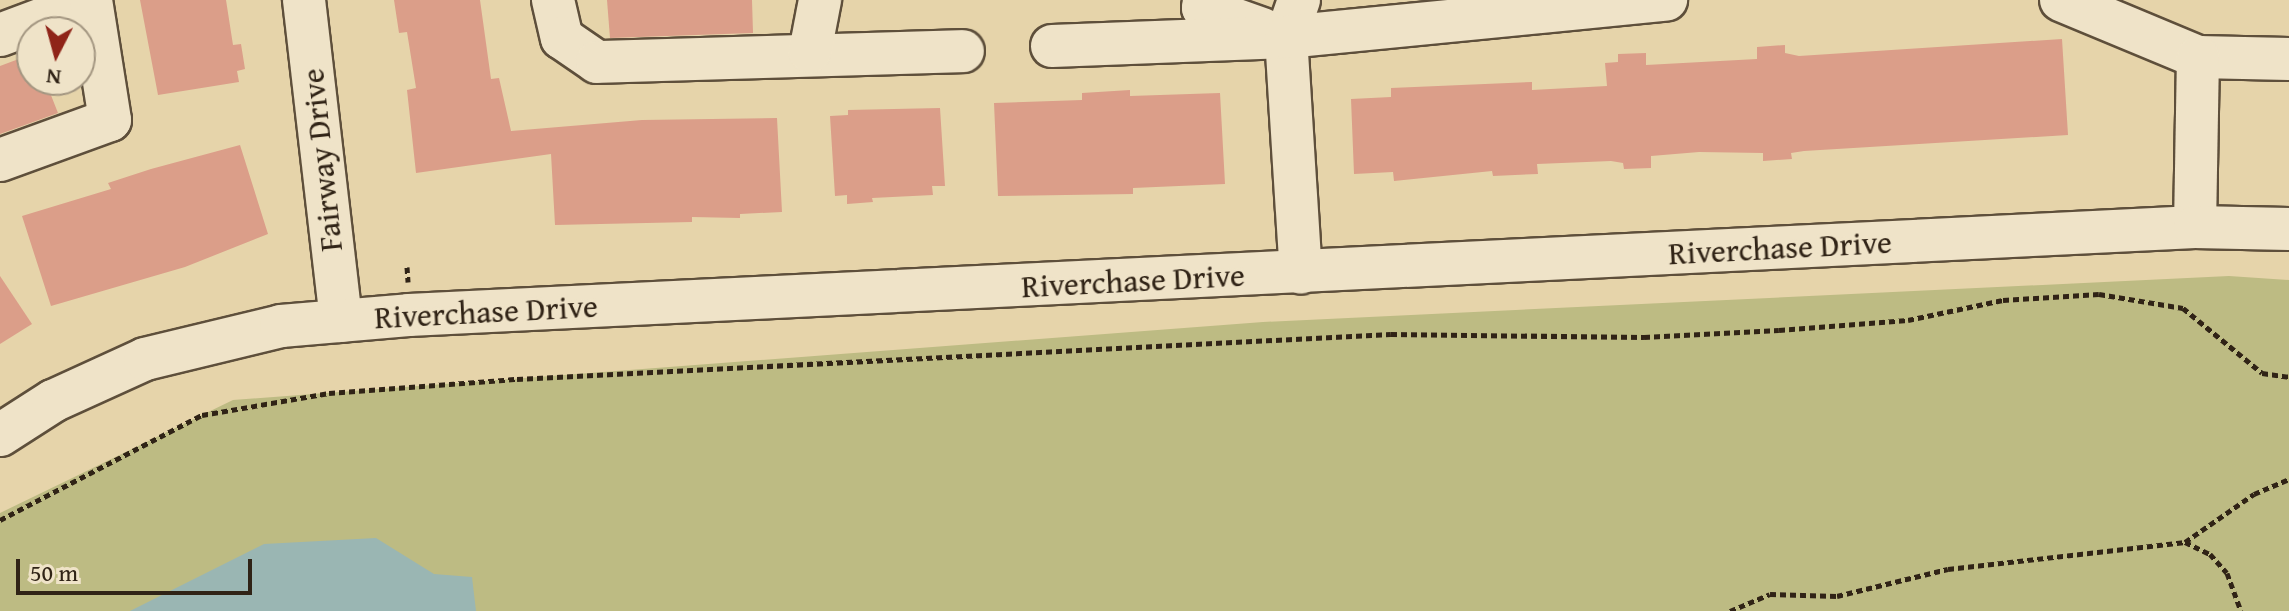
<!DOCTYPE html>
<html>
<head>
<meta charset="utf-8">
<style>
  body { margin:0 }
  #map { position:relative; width:2289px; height:611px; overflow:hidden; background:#e6d4aa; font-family:"Gentium Book Plus",serif }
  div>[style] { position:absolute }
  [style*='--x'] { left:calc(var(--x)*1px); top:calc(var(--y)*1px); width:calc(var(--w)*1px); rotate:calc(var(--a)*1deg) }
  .green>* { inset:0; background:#bdbb83 }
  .water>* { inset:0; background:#9ab6b3 }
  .building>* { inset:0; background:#db9e89 }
  .path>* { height:5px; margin-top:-2.5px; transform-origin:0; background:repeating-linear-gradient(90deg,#302316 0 6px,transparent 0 10px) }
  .roads { filter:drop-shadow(2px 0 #5e4f3b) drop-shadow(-2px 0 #5e4f3b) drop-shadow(0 2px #5e4f3b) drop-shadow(0 -2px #5e4f3b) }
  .minor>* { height:42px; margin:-21px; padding:0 21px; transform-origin:21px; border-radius:21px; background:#efe3c8 }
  span { translate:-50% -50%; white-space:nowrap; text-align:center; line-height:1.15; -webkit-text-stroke:6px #efe3c8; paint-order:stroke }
  .street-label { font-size:32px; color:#302316 }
  .north { position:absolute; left:16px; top:16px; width:80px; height:80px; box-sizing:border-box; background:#efe3c8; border:2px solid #a39681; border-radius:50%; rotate:186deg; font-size:22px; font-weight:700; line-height:32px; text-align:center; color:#302316 }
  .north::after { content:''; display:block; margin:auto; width:28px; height:36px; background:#8f2418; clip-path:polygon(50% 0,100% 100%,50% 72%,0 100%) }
  .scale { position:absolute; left:16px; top:559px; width:236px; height:36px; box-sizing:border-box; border:4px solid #302316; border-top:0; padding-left:10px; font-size:24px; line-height:28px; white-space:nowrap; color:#302316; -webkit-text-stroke:6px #efe3c8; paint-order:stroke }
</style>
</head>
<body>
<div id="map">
  <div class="green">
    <i style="clip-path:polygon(2229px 276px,2289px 280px,2289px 611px,0 611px,0 513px,233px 400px,1263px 322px)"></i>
  </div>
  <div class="water">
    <i style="clip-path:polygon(376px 538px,434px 574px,472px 577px,476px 611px,130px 611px,264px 544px)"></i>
  </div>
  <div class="building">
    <i style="clip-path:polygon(140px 0,226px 0,233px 45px,241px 44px,245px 69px,237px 71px,239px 82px,158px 95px)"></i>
    <i style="clip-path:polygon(394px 0,480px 0,491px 79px,499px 78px,511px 131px,642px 120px,777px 118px,782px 212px,740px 214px,740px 218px,692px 217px,692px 222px,555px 225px,551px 154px,416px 173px,407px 90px,416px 88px,407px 32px,399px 33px)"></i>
    <i style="clip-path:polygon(607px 0,752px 0,753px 33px,610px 38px)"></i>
    <i style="clip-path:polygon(2062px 39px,2068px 135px,1804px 151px,1791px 153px,1792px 159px,1763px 161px,1763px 153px,1699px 152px,1651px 156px,1651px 168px,1624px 169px,1623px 163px,1611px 161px,1537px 164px,1538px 174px,1493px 176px,1492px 171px,1394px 181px,1393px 172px,1354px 174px,1351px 99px,1391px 97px,1391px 88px,1532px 82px,1532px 90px,1607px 86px,1605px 63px,1618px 62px,1618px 54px,1646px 53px,1646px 65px,1757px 59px,1757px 47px,1785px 45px,1785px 53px,1799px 56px)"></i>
    <i style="clip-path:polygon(32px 54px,32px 80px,45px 80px,58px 113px,0 134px,0 66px)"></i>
    <i style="clip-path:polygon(1130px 90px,1130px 96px,1220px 93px,1225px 184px,1133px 188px,1133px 194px,998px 196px,994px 103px,1082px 100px,1082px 93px)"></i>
    <i style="clip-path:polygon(940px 108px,945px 186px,932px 186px,933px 195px,872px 198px,873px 202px,847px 204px,847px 195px,835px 196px,830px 116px,848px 115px,848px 110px)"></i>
    <i style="clip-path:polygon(240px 145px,268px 234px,185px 267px,51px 306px,22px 216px,111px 189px,108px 183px,151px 169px)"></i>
    <i style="clip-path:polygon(0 276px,32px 324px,0 344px)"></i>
  </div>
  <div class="path">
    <i style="--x:407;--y:267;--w:15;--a:86"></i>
    <i style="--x:0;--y:520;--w:228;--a:-27.5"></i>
    <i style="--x:202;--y:415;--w:129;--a:-9.8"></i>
    <i style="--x:329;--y:393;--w:189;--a:-4.3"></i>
    <i style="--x:517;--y:379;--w:875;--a:-2.95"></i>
    <i style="--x:1391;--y:334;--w:253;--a:0.7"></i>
    <i style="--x:1644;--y:337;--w:135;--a:-3"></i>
    <i style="--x:1779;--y:330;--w:129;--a:-4.4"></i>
    <i style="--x:1908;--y:320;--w:97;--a:-11.9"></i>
    <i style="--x:2003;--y:300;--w:96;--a:-3.6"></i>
    <i style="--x:2099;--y:294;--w:85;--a:9.5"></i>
    <i style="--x:2183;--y:308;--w:102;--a:39.4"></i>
    <i style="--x:2262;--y:373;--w:27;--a:8"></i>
    <i style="--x:2185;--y:542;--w:84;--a:-34.8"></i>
    <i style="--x:2254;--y:494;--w:38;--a:-23"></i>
    <i style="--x:1730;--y:611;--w:43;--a:-23"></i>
    <i style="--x:1770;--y:594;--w:67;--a:1.7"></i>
    <i style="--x:1837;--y:596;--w:114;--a:-13.7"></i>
    <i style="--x:1948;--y:569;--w:239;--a:-6.5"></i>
    <i style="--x:2185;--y:542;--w:28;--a:26"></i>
    <i style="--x:2210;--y:554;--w:25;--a:48"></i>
    <i style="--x:2227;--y:573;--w:40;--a:69.8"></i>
  </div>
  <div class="roads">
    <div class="minor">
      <i style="--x:304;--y:0;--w:323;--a:83.4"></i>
      <i style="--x:553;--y:0;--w:39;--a:77"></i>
      <i style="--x:562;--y:38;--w:42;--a:34.4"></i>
      <i style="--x:597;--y:62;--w:366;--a:-1.7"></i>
      <i style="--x:1204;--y:0;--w:8;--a:97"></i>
      <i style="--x:1203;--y:8;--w:63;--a:19.6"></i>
      <i style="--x:1299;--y:0;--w:39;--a:109"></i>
      <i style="--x:1286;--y:37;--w:236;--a:86.4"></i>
      <i style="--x:2061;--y:0;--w:148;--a:22.6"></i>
      <i style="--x:2198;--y:57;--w:91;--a:1.3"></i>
      <i style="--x:0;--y:35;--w:97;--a:-20.5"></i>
      <i style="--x:1052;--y:46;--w:234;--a:-2.2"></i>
      <i style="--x:1286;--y:37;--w:382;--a:-5.6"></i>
      <i style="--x:810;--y:52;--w:53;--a:-79.1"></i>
      <i style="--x:0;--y:160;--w:117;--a:-20"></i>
      <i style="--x:110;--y:120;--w:121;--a:-99"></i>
      <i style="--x:2195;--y:227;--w:170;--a:-89"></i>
      <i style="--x:0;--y:435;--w:63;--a:-32.7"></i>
      <i style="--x:53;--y:401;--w:101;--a:-24.5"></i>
      <i style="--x:145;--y:359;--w:140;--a:-13.6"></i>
      <i style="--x:281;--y:326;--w:128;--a:-4.9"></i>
      <i style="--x:409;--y:315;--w:1788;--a:-2.82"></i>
      <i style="--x:2195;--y:227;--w:94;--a:1.2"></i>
    </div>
  </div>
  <div class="street-label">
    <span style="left:322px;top:160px;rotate:-96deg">Fairway Drive</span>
    <span style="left:1780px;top:248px;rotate:-3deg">Riverchase Drive</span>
    <span style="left:1133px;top:281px;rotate:-3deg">Riverchase Drive</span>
    <span style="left:486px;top:312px;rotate:-3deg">Riverchase Drive</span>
  </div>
  <div class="north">N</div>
  <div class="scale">50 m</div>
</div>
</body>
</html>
